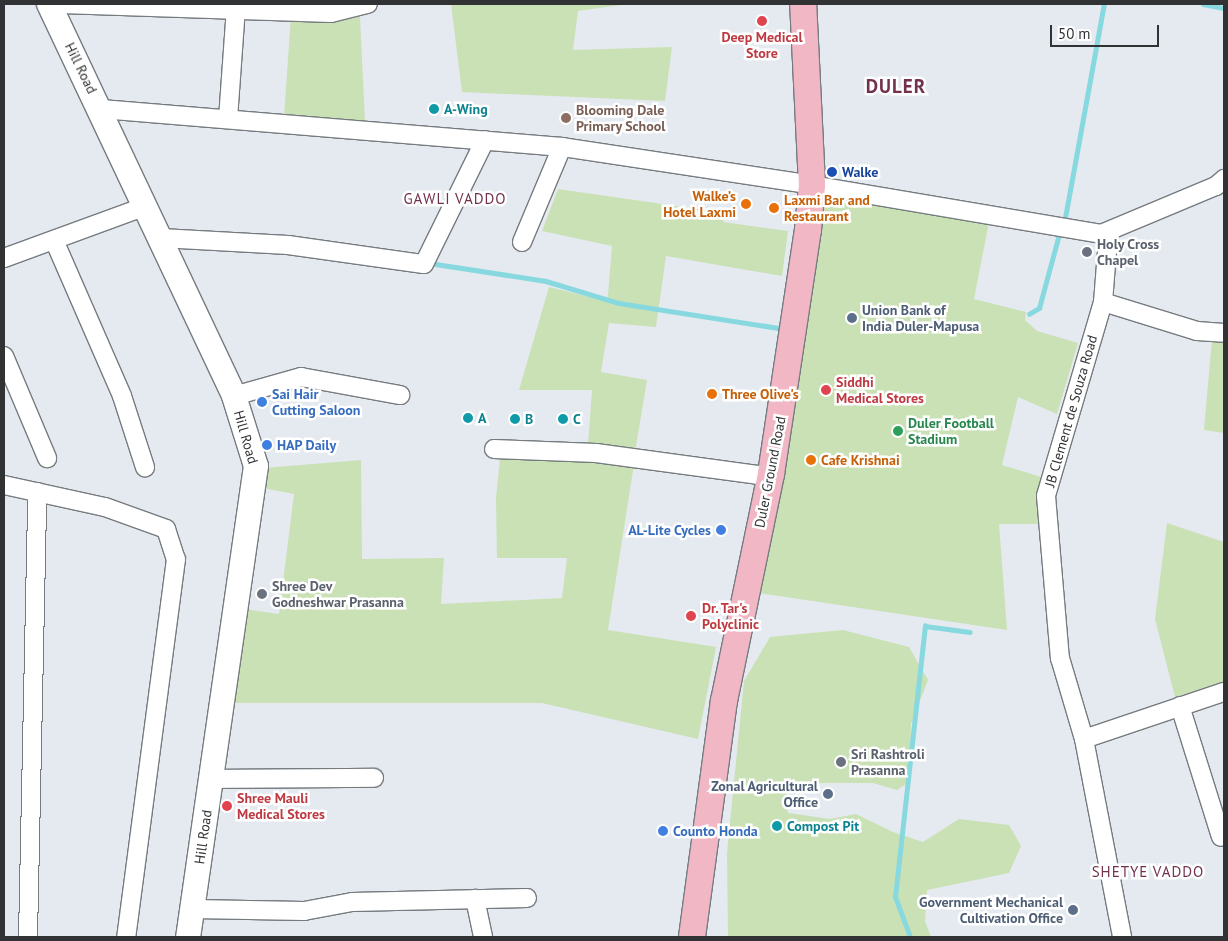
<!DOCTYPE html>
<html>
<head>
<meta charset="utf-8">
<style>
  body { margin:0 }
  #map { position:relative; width:1228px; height:941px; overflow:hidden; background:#e4eaef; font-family:"PT Sans",sans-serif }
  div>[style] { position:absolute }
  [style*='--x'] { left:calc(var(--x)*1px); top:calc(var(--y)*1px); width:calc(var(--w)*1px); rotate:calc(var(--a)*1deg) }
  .green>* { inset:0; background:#cae1b5 }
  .stream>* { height:4.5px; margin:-2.25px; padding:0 2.25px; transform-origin:2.25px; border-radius:2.25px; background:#87d9df }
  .roads { filter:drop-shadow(1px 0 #757b7f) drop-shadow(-1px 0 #757b7f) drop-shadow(0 1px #757b7f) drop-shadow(0 -1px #757b7f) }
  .street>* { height:18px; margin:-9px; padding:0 9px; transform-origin:9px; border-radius:9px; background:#fff }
  .secondary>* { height:24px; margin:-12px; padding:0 12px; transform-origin:12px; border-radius:12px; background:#fff }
  .primary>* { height:26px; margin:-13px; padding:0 13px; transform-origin:13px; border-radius:13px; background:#f1b7c5 }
  .dots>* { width:14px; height:14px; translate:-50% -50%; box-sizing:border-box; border:2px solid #fff; border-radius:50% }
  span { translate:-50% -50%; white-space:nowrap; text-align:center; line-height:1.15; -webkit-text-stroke:5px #fff; paint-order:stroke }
  .health-label { font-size:14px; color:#be3a42; font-weight:700 }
  .left { translate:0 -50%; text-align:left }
  .street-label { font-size:14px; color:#303234 }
  .culture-label { font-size:14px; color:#0d838f; font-weight:700 }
  .education-label { font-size:14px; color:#785e54; font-weight:700 }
  .transit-label { font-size:14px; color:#164399; font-weight:700 }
  .food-label { font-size:14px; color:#c56008; font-weight:700 }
  .right { translate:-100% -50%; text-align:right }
  .worship-label { font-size:14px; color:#5b616d; font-weight:700 }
  .service-label { font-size:14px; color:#4e5e75; font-weight:700 }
  .shop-label { font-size:14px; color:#366cbe; font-weight:700 }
  .leisure-label { font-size:14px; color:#27864d; font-weight:700 }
  .neighbourhood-label { font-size:15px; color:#73314e; letter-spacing:1px }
  .district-label { font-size:19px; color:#73314e; font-weight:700; letter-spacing:1px }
  .frame { position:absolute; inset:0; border:5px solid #303234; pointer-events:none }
  .scale { position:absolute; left:1050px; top:25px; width:109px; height:22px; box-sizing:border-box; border:2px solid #303234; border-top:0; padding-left:6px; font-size:15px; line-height:18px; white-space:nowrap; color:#303234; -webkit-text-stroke:4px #fff; paint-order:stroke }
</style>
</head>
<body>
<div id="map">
  <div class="green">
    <i style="clip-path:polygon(451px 4px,629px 4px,578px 11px,573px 50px,672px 47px,665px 101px,462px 92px)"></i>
    <i style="clip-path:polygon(291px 16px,360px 17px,365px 122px,284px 117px)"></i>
    <i style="clip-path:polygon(558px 189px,725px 213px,723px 222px,788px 231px,782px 276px,666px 256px,656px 327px,609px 323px,601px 372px,647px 380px,635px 452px,588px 445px,592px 390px,519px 390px,549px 287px,606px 301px,608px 295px,612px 246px,542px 231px)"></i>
    <i style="clip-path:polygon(821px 192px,989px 222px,974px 299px,1026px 312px,1025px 320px,1037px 331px,1078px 343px,1057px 414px,1018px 397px,1002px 465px,1041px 477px,1040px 524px,999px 524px,1007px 630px,759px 593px)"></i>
    <i style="clip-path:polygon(1224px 338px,1224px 433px,1204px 430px,1212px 339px)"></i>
    <i style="clip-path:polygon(591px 457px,634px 464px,608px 630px,716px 647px,698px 739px,542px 703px,233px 703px,243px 609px,279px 614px,294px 494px,263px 488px,264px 468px,361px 460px,362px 559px,444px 558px,441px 604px,562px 598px,567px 558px,497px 558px,496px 498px,500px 458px)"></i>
    <i style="clip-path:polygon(1167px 523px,1224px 542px,1224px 683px,1175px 697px,1155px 619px)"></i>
    <i style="clip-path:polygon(843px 630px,909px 647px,928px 680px,911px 724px,910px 781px,897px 790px,873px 783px,818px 783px,787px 794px,788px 813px,830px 819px,856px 814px,893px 832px,923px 842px,959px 819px,1009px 825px,1021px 846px,1009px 873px,927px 890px,925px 921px,931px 937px,728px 937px,727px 853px,744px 681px,770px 637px)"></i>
  </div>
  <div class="stream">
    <i style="--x:1203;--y:4;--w:21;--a:11"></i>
    <i style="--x:1065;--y:218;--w:218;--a:-79.7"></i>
    <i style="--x:429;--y:263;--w:118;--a:8.7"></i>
    <i style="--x:546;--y:281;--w:76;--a:16.8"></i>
    <i style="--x:619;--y:303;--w:168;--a:8.9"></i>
    <i style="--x:1029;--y:314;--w:12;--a:-31"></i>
    <i style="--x:1039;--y:308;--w:73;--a:-74.8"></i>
    <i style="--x:910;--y:937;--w:43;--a:-110.6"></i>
    <i style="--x:895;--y:897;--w:273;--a:-83.7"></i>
    <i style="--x:925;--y:626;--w:45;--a:7.6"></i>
  </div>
  <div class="roads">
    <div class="street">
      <i style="--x:61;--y:4;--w:270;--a:1.9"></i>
      <i style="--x:331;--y:13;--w:38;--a:-14"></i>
      <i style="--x:101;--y:109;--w:463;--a:4.7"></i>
      <i style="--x:562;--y:147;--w:253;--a:8.6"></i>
      <i style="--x:812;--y:185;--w:293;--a:9.6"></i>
      <i style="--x:1101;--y:234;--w:9;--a:36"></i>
      <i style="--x:1108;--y:239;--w:63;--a:94.5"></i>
      <i style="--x:1103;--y:302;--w:202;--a:106.4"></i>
      <i style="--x:1046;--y:496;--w:163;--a:85.1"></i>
      <i style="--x:1060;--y:658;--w:84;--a:73.5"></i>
      <i style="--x:1084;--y:739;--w:202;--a:79.1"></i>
      <i style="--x:228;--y:119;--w:111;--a:-85.9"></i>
      <i style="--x:1101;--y:234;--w:125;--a:-22.7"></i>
      <i style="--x:1216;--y:186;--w:11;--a:-41"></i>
      <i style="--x:161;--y:238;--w:127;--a:3.2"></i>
      <i style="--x:288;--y:245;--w:137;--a:8"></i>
      <i style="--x:424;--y:264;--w:138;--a:-63.8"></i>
      <i style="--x:54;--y:240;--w:170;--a:66.4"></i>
      <i style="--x:122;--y:396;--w:75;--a:72.1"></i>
      <i style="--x:522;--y:242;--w:103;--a:-67.2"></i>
      <i style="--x:4;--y:258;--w:151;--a:-20.1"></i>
      <i style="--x:1103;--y:302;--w:98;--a:17.1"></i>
      <i style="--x:1197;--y:331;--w:27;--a:4"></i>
      <i style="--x:4;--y:356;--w:111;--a:67.1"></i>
      <i style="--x:234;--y:396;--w:70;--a:-15.8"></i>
      <i style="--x:301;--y:377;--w:101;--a:10.3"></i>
      <i style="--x:494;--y:449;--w:102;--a:2.2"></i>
      <i style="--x:596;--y:453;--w:163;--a:7.7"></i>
      <i style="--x:758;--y:475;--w:13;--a:-4"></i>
      <i style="--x:4;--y:485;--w:103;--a:12.3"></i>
      <i style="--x:105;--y:507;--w:65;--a:19.8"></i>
      <i style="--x:166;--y:529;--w:32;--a:72"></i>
      <i style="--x:176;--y:559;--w:381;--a:97.5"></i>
      <i style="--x:1180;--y:706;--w:137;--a:72.6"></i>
      <i style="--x:1084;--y:739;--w:148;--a:-18.6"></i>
      <i style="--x:212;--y:779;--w:162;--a:-0.4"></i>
      <i style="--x:475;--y:899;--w:39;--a:78"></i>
      <i style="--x:193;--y:909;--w:111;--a:1"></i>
      <i style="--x:304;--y:911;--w:49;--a:-10.6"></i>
      <i style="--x:352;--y:902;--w:175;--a:-1.3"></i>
      <i style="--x:28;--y:937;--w:445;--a:-88.8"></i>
    </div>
    <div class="secondary">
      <i style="--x:49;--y:4;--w:433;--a:64.7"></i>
      <i style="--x:234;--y:396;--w:73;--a:72.6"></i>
      <i style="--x:256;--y:466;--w:476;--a:98.2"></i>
    </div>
    <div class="primary">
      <i style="--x:692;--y:937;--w:238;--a:-82.3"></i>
      <i style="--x:724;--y:701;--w:232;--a:-78.3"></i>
      <i style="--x:771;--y:474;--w:247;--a:-81.4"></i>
      <i style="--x:808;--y:230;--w:45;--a:-84.9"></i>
      <i style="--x:812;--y:185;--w:181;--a:-92.8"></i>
    </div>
  </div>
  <div class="dots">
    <i style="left:762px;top:21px;background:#e0444e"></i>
    <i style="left:434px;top:109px;background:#0f9aa8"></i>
    <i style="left:566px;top:118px;background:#8d6e63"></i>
    <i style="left:832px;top:172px;background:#1a4fb4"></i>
    <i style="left:746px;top:204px;background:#e8710a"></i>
    <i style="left:774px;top:208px;background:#e8710a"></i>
    <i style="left:1087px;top:252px;background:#6b7280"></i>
    <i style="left:852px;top:318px;background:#5c6f8a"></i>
    <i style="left:826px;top:390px;background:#e0444e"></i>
    <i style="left:712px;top:394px;background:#e8710a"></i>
    <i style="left:262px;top:402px;background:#3f7fe0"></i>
    <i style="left:468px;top:418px;background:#0f9aa8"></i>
    <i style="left:515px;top:419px;background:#0f9aa8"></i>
    <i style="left:563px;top:419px;background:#0f9aa8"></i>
    <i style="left:898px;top:431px;background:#2e9e5b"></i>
    <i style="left:267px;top:445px;background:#3f7fe0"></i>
    <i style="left:811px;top:460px;background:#e8710a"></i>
    <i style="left:721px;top:530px;background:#3f7fe0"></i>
    <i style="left:262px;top:594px;background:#6b7280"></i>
    <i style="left:691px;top:616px;background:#e0444e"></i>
    <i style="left:841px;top:762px;background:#6b7280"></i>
    <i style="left:828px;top:794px;background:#5c6f8a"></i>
    <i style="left:227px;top:806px;background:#e0444e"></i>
    <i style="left:777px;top:826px;background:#0f9aa8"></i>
    <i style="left:663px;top:831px;background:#3f7fe0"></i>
    <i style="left:1073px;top:910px;background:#5c6f8a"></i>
  </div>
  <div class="health-label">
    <span style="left:762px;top:45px">Deep Medical<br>Store</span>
    <span class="left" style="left:836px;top:390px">Siddhi<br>Medical Stores</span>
    <span class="left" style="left:702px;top:616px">Dr. Tar's<br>Polyclinic</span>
    <span class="left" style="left:237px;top:806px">Shree Mauli<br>Medical Stores</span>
  </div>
  <div class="street-label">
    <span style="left:81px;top:68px;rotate:64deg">Hill Road</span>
    <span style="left:1071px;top:411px;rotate:-74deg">JB Clement de Souza Road</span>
    <span style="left:246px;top:437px;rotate:74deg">Hill Road</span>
    <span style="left:770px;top:472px;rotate:-79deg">Duler Ground Road</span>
    <span style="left:203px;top:837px;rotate:-82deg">Hill Road</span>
  </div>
  <div class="culture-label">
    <span class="left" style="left:444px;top:109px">A-Wing</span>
    <span class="left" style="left:478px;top:418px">A</span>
    <span class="left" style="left:525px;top:419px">B</span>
    <span class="left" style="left:573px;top:419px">C</span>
    <span class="left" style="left:787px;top:826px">Compost Pit</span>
  </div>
  <div class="education-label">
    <span class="left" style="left:576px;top:118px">Blooming Dale<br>Primary School</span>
  </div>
  <div class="transit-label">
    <span class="left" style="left:842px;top:172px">Walke</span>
  </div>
  <div class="food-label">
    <span class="right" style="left:736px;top:204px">Walke’s<br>Hotel Laxmi</span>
    <span class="left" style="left:784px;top:208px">Laxmi Bar and<br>Restaurant</span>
    <span class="left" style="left:722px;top:394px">Three Olive's</span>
    <span class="left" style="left:821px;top:460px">Cafe Krishnai</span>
  </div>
  <div class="worship-label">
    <span class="left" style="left:1097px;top:252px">Holy Cross<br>Chapel</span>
    <span class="left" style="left:272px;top:594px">Shree Dev<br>Godneshwar Prasanna</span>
    <span class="left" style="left:851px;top:762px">Sri Rashtroli<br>Prasanna</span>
  </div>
  <div class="service-label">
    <span class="left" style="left:862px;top:318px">Union Bank of<br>India Duler-Mapusa</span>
    <span class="right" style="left:818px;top:794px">Zonal Agricultural<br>Office</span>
    <span class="right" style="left:1063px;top:910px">Government Mechanical<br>Cultivation Office</span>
  </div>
  <div class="shop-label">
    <span class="left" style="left:272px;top:402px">Sai Hair<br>Cutting Saloon</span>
    <span class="left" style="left:277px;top:445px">HAP Daily</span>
    <span class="right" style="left:711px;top:530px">AL-Lite Cycles</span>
    <span class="left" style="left:673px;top:831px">Counto Honda</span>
  </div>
  <div class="leisure-label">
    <span class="left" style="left:908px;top:431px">Duler Football<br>Stadium</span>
  </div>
  <div class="neighbourhood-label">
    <span style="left:455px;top:199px">GAWLI VADDO</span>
    <span style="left:1148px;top:872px">SHETYE VADDO</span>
  </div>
  <div class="district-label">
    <span style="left:896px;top:87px">DULER</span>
  </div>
  <div class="frame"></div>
  <div class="scale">50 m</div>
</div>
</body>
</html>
